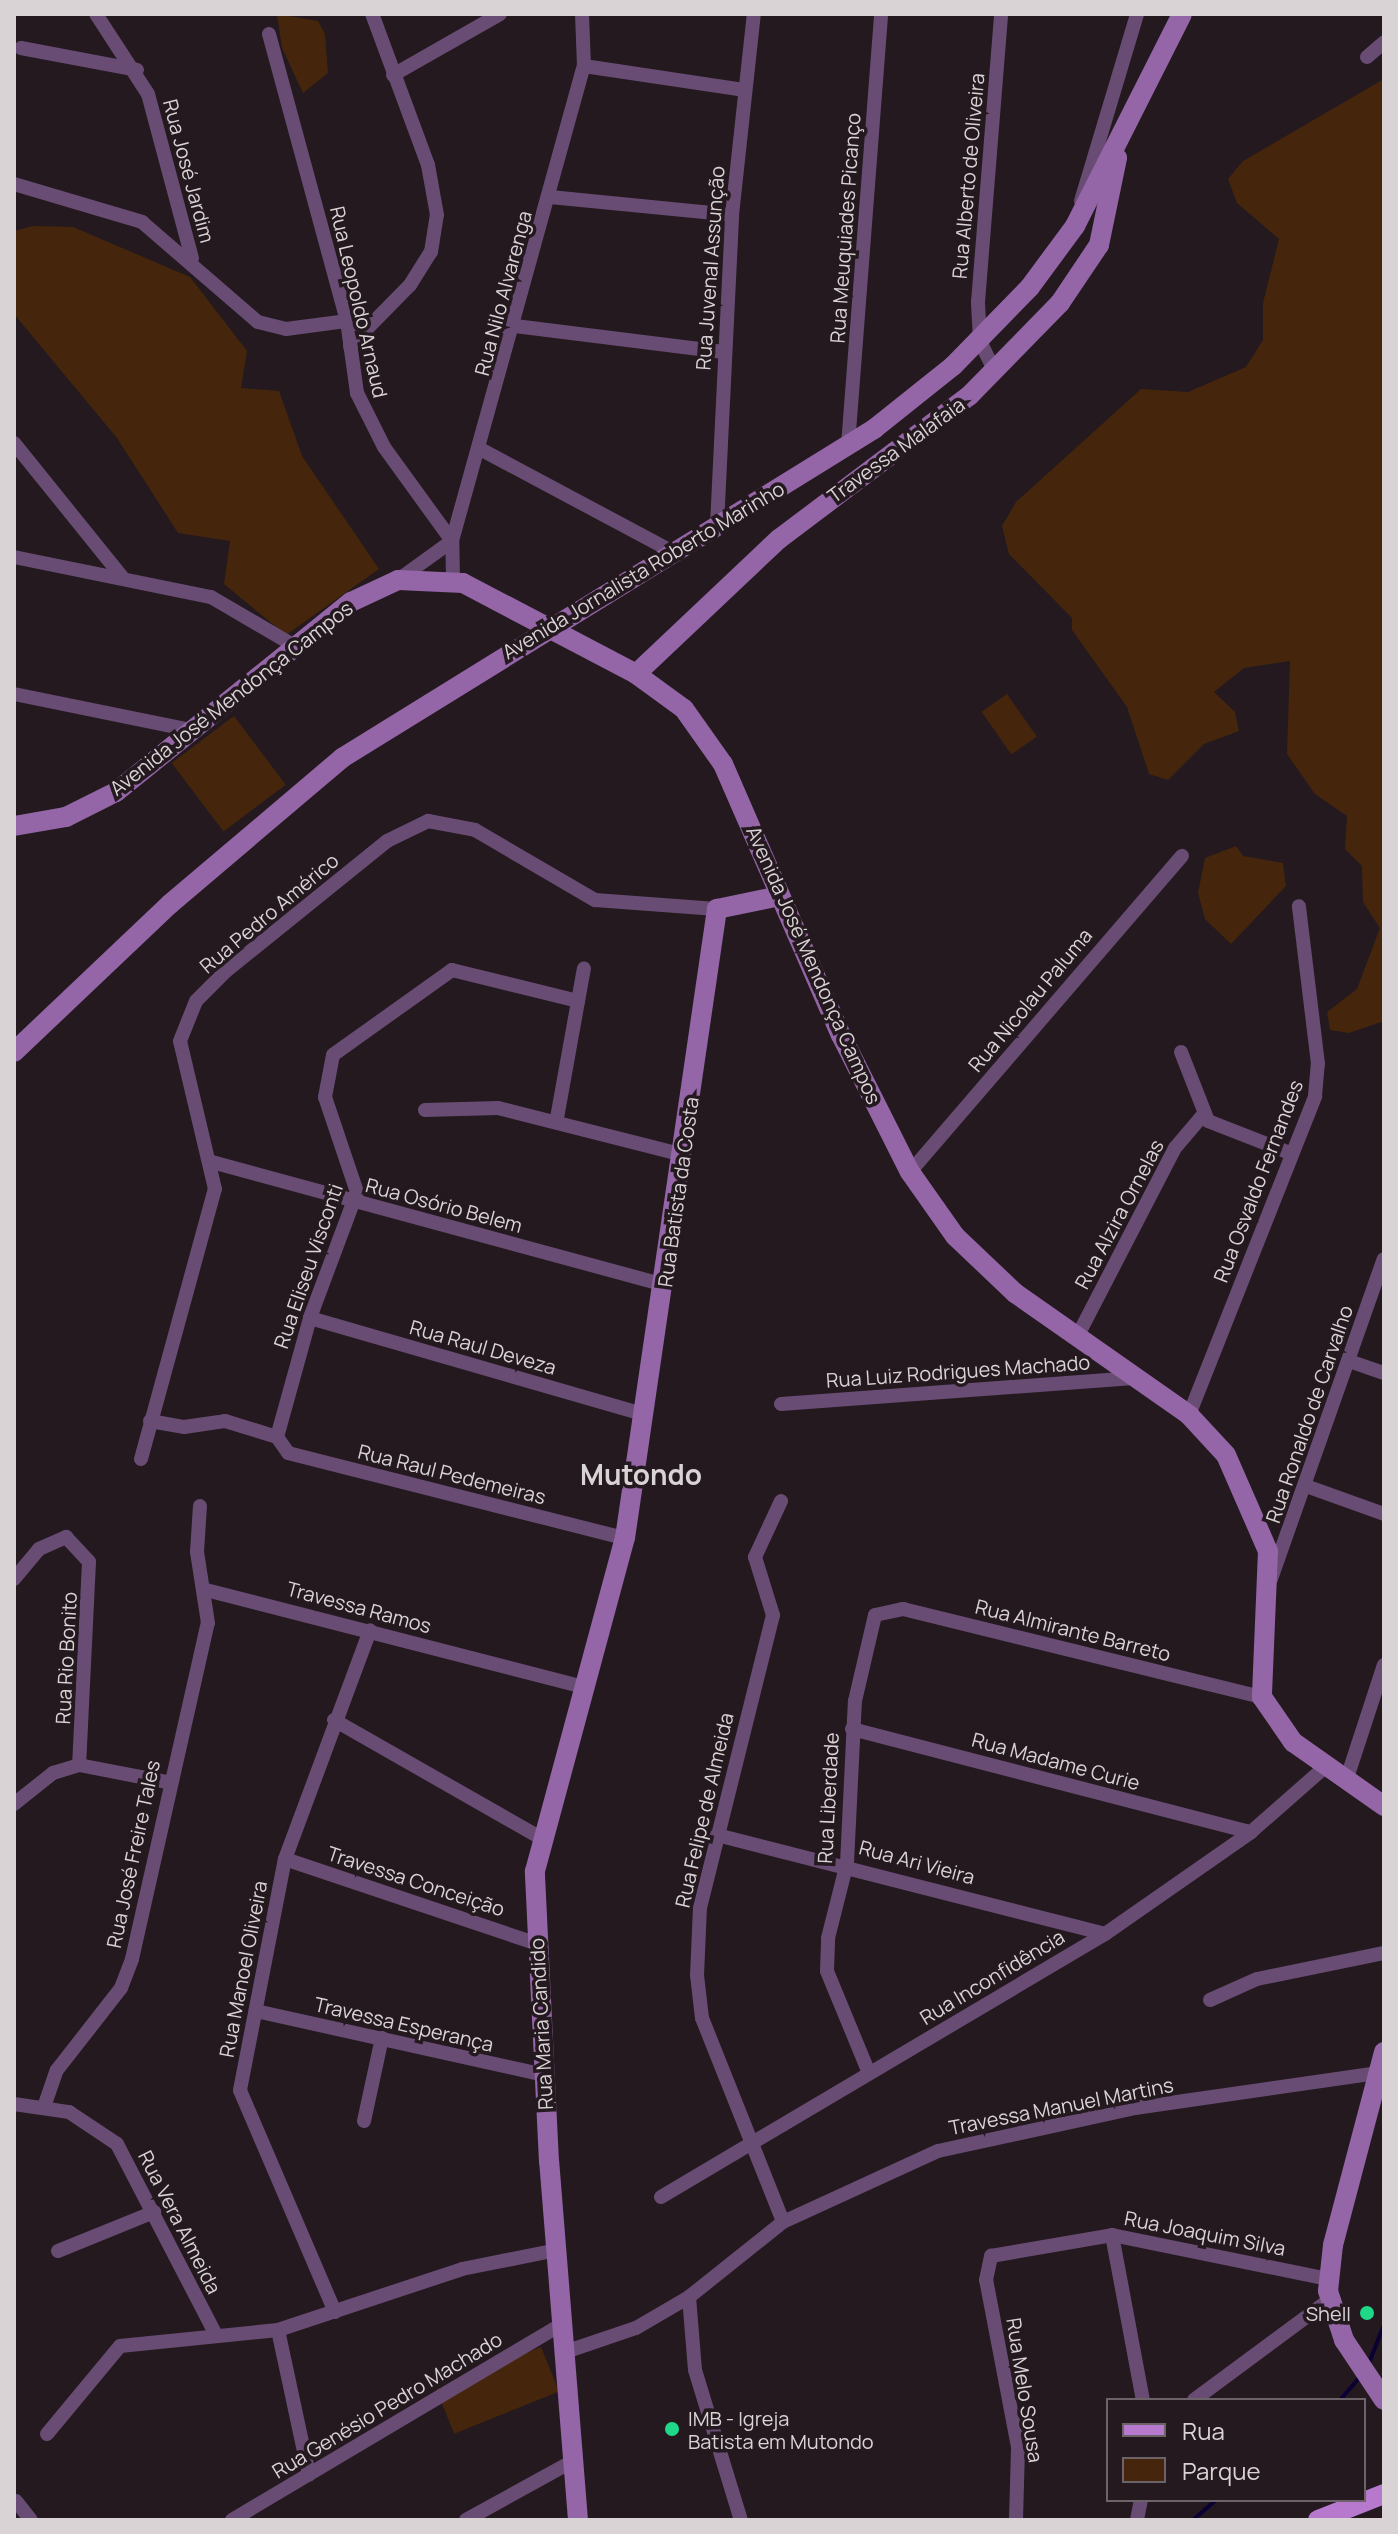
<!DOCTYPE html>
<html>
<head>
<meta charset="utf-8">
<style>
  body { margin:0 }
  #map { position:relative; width:1398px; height:2534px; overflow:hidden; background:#23191e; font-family:Manrope,sans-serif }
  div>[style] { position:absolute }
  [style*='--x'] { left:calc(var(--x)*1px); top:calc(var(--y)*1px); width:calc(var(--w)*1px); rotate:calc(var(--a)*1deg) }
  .green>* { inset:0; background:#45260d; transform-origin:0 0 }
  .stream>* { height:4px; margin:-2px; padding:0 2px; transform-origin:2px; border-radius:2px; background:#0b0034 }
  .street>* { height:14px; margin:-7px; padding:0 7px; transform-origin:7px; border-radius:7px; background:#694c74 }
  .secondary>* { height:20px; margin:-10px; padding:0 10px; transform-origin:10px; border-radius:10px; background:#9465a7 }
  .primary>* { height:20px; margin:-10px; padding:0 10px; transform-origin:10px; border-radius:10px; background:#b679ce }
  .dots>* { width:22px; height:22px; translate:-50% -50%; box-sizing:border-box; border:4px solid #23191e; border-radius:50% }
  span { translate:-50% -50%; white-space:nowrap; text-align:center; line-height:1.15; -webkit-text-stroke:7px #23191e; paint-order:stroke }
  .street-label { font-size:20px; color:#dad3d6 }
  .poi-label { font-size:20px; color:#dad3d6 }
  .right { translate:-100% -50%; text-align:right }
  .left { translate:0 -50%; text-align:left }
  .district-label { font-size:28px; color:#dad3d6; font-weight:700 }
  .frame { position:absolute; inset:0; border:16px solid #dad3d6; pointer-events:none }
  .legend { position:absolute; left:1106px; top:2398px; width:260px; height:104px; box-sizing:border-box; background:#23191e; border:2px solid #6c6368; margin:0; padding:10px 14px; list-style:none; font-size:24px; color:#dad3d6 }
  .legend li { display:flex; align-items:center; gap:16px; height:40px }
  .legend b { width:40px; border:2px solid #6c6368 }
</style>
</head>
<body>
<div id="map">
  <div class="green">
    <i style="clip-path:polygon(277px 14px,318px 21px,325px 34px,328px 73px,303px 93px,282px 48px)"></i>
    <i style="clip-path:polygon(1384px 79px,1384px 1021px,1349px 1033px,1330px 1030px,1327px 1012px,1357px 989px,1380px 928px,1363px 902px,1362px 866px,1345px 849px,1347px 816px,1315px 794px,1287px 754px,1290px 661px,1244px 668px,1214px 692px,1235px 712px,1239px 731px,1204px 744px,1168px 780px,1149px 774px,1127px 707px,1072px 630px,1072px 618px,1009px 554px,1002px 526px,1016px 502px,1141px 389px,1188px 392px,1246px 367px,1263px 340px,1263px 303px,1279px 239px,1237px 203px,1228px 179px,1243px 161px)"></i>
    <i style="clip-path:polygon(33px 226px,73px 227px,190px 277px,247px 351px,241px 388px,279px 391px,302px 456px,379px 569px,286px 635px,224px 584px,230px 541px,178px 533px,117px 438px,14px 314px,14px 231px)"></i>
    <i style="left:1007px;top:694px;width:52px;height:31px;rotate:55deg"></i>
    <i style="left:234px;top:716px;width:86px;height:78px;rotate:53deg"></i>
    <i style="clip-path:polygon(1236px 846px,1243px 856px,1283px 863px,1286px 886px,1231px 944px,1205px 919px,1198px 893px,1205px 858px)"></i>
    <i style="left:541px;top:2347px;width:48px;height:113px;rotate:68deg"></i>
  </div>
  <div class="stream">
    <i style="--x:1369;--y:2363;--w:41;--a:-68.5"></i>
    <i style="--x:1340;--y:2400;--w:30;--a:-49"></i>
    <i style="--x:1193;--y:2520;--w:30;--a:-41"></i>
  </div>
  <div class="street">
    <i style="--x:96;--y:14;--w:95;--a:57"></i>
    <i style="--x:148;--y:94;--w:170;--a:75"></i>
    <i style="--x:269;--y:34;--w:297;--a:74.8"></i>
    <i style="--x:347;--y:321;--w:73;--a:82.1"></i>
    <i style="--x:357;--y:393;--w:60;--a:63.4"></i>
    <i style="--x:384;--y:447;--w:116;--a:54.1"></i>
    <i style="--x:452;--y:541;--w:67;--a:144.2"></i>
    <i style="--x:21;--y:48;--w:118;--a:10.7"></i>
    <i style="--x:1367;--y:57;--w:23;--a:-41"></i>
    <i style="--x:584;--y:66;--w:163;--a:8.5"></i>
    <i style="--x:393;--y:75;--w:123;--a:-29.7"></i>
    <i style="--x:14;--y:184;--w:134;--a:16.5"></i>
    <i style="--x:142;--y:222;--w:153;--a:40.8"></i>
    <i style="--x:258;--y:322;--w:29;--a:14"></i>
    <i style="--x:286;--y:329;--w:62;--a:-7.5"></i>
    <i style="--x:550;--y:197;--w:183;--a:5.6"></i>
    <i style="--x:1081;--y:201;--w:195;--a:-73.3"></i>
    <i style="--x:515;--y:326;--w:210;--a:7.1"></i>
    <i style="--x:350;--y:346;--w:86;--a:-45.5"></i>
    <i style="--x:410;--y:285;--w:39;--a:-58"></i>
    <i style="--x:431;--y:252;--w:37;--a:-81"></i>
    <i style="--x:437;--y:215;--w:51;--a:-100.2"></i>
    <i style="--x:428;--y:165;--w:161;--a:-110.3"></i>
    <i style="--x:995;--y:372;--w:34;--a:-116"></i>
    <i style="--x:980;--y:341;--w:39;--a:-93"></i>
    <i style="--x:978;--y:302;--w:289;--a:-85.4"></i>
    <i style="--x:14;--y:443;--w:172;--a:51.1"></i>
    <i style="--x:848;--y:445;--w:432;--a:-85.6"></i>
    <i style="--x:482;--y:450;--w:219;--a:28.1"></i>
    <i style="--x:717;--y:525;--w:310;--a:-87.2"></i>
    <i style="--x:732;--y:215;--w:202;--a:-83.8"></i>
    <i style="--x:14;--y:557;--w:201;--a:11.5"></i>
    <i style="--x:211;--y:597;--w:97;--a:30.3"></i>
    <i style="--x:453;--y:580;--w:39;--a:-91"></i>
    <i style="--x:452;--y:541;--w:493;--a:-74.5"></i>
    <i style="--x:584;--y:66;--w:52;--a:-92.2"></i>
    <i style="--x:14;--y:694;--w:181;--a:11.5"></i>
    <i style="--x:578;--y:1001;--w:130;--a:-166.2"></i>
    <i style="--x:452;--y:970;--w:146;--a:144.5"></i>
    <i style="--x:333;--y:1055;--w:43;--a:100.8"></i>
    <i style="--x:325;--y:1097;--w:100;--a:71.4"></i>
    <i style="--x:357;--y:1192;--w:134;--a:110.5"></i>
    <i style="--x:310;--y:1318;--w:123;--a:105.5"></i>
    <i style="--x:277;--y:1437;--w:19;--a:55"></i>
    <i style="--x:288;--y:1453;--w:348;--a:14.2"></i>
    <i style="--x:1181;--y:1052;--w:74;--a:68.6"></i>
    <i style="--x:1208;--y:1121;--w:90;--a:21.4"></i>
    <i style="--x:425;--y:1110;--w:73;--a:-1.6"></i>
    <i style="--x:498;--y:1108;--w:192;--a:14.2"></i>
    <i style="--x:557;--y:1118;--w:152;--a:-79.8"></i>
    <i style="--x:212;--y:1162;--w:468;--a:15.2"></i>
    <i style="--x:910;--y:1172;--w:417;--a:-49.3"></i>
    <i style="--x:310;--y:1318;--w:349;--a:16.1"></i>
    <i style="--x:1077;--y:1337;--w:213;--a:-62.6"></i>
    <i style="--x:1175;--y:1148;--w:43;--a:-49.7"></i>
    <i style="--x:1349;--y:1361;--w:37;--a:19"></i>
    <i style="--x:781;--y:1404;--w:357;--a:-4.2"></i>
    <i style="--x:1189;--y:1415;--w:343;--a:-68.4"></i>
    <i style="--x:1315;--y:1096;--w:32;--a:-85"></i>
    <i style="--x:1318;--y:1064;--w:159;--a:-96.9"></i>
    <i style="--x:150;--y:1421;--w:35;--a:10"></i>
    <i style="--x:184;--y:1427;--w:41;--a:-8.3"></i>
    <i style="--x:225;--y:1421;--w:54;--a:17.1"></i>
    <i style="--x:141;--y:1459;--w:280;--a:-74.7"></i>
    <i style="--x:215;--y:1189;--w:152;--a:-103.3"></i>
    <i style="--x:180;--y:1041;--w:43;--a:-68.2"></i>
    <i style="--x:196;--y:1001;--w:42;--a:-45"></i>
    <i style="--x:226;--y:971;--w:207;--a:-38.9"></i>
    <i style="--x:387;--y:841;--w:46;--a:-26"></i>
    <i style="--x:428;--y:821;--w:48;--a:10.8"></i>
    <i style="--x:475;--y:830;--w:139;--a:30.3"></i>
    <i style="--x:595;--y:900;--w:122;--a:4.2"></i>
    <i style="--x:1306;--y:1486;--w:83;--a:19.7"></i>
    <i style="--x:781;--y:1501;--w:62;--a:114.9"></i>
    <i style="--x:755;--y:1557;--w:61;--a:72.8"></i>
    <i style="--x:773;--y:1615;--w:301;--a:104"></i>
    <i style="--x:700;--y:1907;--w:68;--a:92.5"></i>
    <i style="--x:697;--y:1975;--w:43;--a:83.4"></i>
    <i style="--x:702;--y:2018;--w:219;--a:68.3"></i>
    <i style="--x:14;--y:1579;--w:39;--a:-50"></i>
    <i style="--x:39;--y:1549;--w:30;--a:-24"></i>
    <i style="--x:66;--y:1537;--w:34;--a:47"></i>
    <i style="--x:89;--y:1562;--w:203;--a:92.8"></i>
    <i style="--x:1271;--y:1579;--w:339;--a:-70.6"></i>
    <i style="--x:206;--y:1590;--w:389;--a:14.4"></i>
    <i style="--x:334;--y:1720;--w:238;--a:29.7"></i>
    <i style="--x:852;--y:1729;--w:412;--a:14.5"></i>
    <i style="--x:1346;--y:1781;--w:122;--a:-71.9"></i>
    <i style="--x:14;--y:1804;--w:50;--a:-38.5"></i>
    <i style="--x:53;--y:1773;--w:27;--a:-17"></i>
    <i style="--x:79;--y:1765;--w:90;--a:10.9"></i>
    <i style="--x:717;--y:1835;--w:400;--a:14.3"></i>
    <i style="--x:285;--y:1859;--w:264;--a:18.6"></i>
    <i style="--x:1210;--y:2000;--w:51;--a:-24.1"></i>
    <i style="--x:1257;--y:1979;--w:130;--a:-11.6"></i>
    <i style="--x:256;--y:2011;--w:295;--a:12.5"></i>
    <i style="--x:869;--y:2073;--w:110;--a:-112.4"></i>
    <i style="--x:827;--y:1971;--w:33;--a:-88"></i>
    <i style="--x:828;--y:1938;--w:77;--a:-75.8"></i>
    <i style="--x:847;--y:1863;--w:162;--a:-87.2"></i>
    <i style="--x:855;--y:1701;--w:88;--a:-76.9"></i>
    <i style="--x:875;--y:1615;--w:29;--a:-12"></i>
    <i style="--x:903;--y:1609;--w:370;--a:13.8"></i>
    <i style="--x:14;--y:2104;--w:56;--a:8.3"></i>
    <i style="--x:69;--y:2112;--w:58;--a:33.7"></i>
    <i style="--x:117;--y:2144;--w:215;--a:62.6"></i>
    <i style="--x:45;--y:2104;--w:36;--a:-71"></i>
    <i style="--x:57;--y:2070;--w:104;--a:-52"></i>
    <i style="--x:121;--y:1988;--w:31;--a:-69"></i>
    <i style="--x:132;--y:1959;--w:344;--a:-77.3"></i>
    <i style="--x:208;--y:1623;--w:72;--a:-98.8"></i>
    <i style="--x:197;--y:1552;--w:46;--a:-86.3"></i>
    <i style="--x:364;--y:2121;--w:85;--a:-77.8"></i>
    <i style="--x:661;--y:2197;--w:516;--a:-30.64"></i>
    <i style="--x:1105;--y:1934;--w:178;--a:-34.9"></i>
    <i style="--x:1251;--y:1832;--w:98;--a:-41.3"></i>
    <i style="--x:1112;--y:2235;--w:168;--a:79.4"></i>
    <i style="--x:58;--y:2251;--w:104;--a:-22.1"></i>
    <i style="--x:689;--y:2297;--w:73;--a:85.3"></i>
    <i style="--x:695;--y:2370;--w:157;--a:73"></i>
    <i style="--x:335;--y:2312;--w:241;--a:-113.2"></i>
    <i style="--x:240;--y:2090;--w:235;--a:-79"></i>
    <i style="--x:285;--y:1859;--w:244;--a:-69.6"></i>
    <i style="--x:278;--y:2330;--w:148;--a:77.9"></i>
    <i style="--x:565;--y:2352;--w:75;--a:-18.7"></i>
    <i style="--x:636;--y:2328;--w:61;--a:-30.3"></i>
    <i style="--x:689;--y:2297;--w:120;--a:-38.6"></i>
    <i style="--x:783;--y:2222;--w:170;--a:-24.6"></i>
    <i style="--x:938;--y:2151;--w:202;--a:-12.3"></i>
    <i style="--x:1135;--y:2108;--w:246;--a:-8.2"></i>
    <i style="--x:1194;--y:2400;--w:167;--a:-36.5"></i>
    <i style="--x:47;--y:2434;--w:114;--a:-50.3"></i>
    <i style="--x:120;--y:2346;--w:159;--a:-5.8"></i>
    <i style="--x:278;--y:2330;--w:194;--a:-18.3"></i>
    <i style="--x:462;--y:2269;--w:97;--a:-11.3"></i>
    <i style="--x:16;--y:2501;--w:24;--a:52"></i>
    <i style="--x:232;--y:2520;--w:384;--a:-30.7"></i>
    <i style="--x:466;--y:2520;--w:122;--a:-28.9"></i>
    <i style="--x:1016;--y:2520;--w:73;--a:-88.4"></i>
    <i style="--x:1018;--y:2447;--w:170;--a:-100.8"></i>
    <i style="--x:986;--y:2280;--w:25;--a:-78"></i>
    <i style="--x:991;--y:2256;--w:123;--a:-9.8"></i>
    <i style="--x:1112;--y:2235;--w:220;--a:11.5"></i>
    <i style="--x:1137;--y:2520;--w:20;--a:-79"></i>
  </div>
  <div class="secondary">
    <i style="--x:636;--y:674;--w:197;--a:-43.4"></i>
    <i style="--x:779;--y:539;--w:238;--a:-37"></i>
    <i style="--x:969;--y:396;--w:130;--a:-45.6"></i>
    <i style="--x:1060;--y:303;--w:70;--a:-56.1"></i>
    <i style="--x:1099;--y:245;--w:89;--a:-78.3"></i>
    <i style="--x:14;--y:826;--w:53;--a:-9.8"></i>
    <i style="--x:66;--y:817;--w:56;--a:-26.6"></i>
    <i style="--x:116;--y:792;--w:302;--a:-39"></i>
    <i style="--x:351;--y:602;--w:52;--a:-25.1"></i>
    <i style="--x:398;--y:580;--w:65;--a:2.6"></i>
    <i style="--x:463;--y:583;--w:195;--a:27.7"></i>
    <i style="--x:636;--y:674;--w:59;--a:36.1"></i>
    <i style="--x:684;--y:709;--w:67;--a:54.7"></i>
    <i style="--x:723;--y:764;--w:296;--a:66.5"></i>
    <i style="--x:841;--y:1035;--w:153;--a:63.3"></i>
    <i style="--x:910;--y:1172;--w:78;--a:54.9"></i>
    <i style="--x:955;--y:1236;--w:83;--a:43.5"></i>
    <i style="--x:1015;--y:1293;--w:213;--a:35"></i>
    <i style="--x:1189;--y:1415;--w:54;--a:47.2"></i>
    <i style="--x:1226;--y:1455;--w:105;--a:66.4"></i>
    <i style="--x:1268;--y:1551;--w:146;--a:92.4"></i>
    <i style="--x:1262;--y:1697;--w:55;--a:55.4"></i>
    <i style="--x:1293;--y:1742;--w:111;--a:35.1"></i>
    <i style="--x:14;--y:1052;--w:215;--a:-43.5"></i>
    <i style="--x:170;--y:904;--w:226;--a:-40.3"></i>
    <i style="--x:342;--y:758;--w:626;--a:-31.73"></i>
    <i style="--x:874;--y:429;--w:101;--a:-38.6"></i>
    <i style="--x:953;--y:366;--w:110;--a:-45.7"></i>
    <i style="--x:1030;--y:287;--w:76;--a:-53.6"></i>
    <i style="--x:1075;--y:226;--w:237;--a:-63.2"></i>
    <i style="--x:1384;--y:2052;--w:200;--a:104.8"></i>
    <i style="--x:1333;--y:2245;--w:46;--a:96.2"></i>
    <i style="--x:1328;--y:2291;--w:52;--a:71.9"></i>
    <i style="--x:1344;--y:2340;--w:72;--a:56.3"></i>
    <i style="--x:578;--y:2520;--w:359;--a:-94.6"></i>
    <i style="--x:549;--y:2162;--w:291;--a:-92.8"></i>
    <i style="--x:535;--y:1871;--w:345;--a:-74.9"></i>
    <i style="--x:625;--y:1538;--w:636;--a:-81.68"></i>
    <i style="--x:717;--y:909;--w:64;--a:-11.7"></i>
  </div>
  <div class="primary">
    <i style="--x:1318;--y:2520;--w:71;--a:-21.5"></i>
  </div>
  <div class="dots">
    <i style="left:1367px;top:2313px;background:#1ed888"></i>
    <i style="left:672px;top:2429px;background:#1ed888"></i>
  </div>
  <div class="street-label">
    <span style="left:189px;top:171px;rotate:75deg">Rua José Jardim</span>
    <span style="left:968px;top:176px;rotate:-85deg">Rua Alberto de Oliveira</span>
    <span style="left:845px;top:228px;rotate:-86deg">Rua Meuquiades Picanço</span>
    <span style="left:710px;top:268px;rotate:-86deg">Rua Juvenal Assunção</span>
    <span style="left:503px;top:293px;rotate:-75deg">Rua Nilo Alvarenga</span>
    <span style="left:359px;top:302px;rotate:77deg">Rua Leopoldo Arnaud</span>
    <span style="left:896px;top:450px;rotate:-36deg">Travessa Malafaia</span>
    <span style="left:643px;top:570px;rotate:-31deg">Avenida Jornalista Roberto Marinho</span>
    <span style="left:231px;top:698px;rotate:-38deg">Avenida José Mendonça Campos</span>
    <span style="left:269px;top:913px;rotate:-40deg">Rua Pedro Américo</span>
    <span style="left:814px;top:965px;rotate:66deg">Avenida José Mendonça Campos</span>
    <span style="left:1030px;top:1000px;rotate:-50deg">Rua Nicolau Paluma</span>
    <span style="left:1258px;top:1181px;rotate:-69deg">Rua Osvaldo Fernandes</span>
    <span style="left:678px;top:1192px;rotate:-82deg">Rua Batista da Costa</span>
    <span style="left:444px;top:1205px;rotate:15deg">Rua Osório Belem</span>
    <span style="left:1119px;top:1214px;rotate:-62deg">Rua Alzira Ornelas</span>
    <span style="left:308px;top:1266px;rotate:-71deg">Rua Eliseu Visconti</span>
    <span style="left:483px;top:1347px;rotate:16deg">Rua Raul Deveza</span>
    <span style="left:958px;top:1371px;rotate:-4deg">Rua Luiz Rodrigues Machado</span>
    <span style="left:1309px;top:1414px;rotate:-71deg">Rua Ronaldo de Carvalho</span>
    <span style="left:452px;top:1474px;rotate:14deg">Rua Raul Pedemeiras</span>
    <span style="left:359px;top:1607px;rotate:15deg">Travessa Ramos</span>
    <span style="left:1073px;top:1630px;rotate:14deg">Rua Almirante Barreto</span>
    <span style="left:66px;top:1658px;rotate:-87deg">Rua Rio Bonito</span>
    <span style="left:1056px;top:1761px;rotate:15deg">Rua Madame Curie</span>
    <span style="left:828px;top:1798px;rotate:-87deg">Rua Liberdade</span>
    <span style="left:704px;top:1810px;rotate:-77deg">Rua Felipe de Almeida</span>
    <span style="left:133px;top:1854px;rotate:-78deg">Rua José Freire Tales</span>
    <span style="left:917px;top:1862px;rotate:15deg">Rua Ari Vieira</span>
    <span style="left:416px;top:1881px;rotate:18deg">Travessa Conceição</span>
    <span style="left:243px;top:1969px;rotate:-79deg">Rua Manoel Oliveira</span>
    <span style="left:992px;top:1977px;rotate:-31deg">Rua Inconfidência</span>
    <span style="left:404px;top:2024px;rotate:13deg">Travessa Esperança</span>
    <span style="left:541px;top:2024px;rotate:-93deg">Rua Maria Candido</span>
    <span style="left:1061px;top:2106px;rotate:-11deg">Travessa Manuel Martins</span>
    <span style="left:180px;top:2222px;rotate:63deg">Rua Vera Almeida</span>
    <span style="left:1205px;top:2233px;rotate:11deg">Rua Joaquim Silva</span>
    <span style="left:1025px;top:2390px;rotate:81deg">Rua Melo Sousa</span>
    <span style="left:387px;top:2405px;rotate:-31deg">Rua Genésio Pedro Machado</span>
  </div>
  <div class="poi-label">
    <span class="right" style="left:1351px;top:2313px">Shell</span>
    <span class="left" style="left:688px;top:2430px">IMB - Igreja<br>Batista em Mutondo</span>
  </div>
  <div class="district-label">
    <span style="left:641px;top:1474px">Mutondo</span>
  </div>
  <div class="frame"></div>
  <ul class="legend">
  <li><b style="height:10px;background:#b679ce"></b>Rua</li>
  <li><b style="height:22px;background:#45260d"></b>Parque</li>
  </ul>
</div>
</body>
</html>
